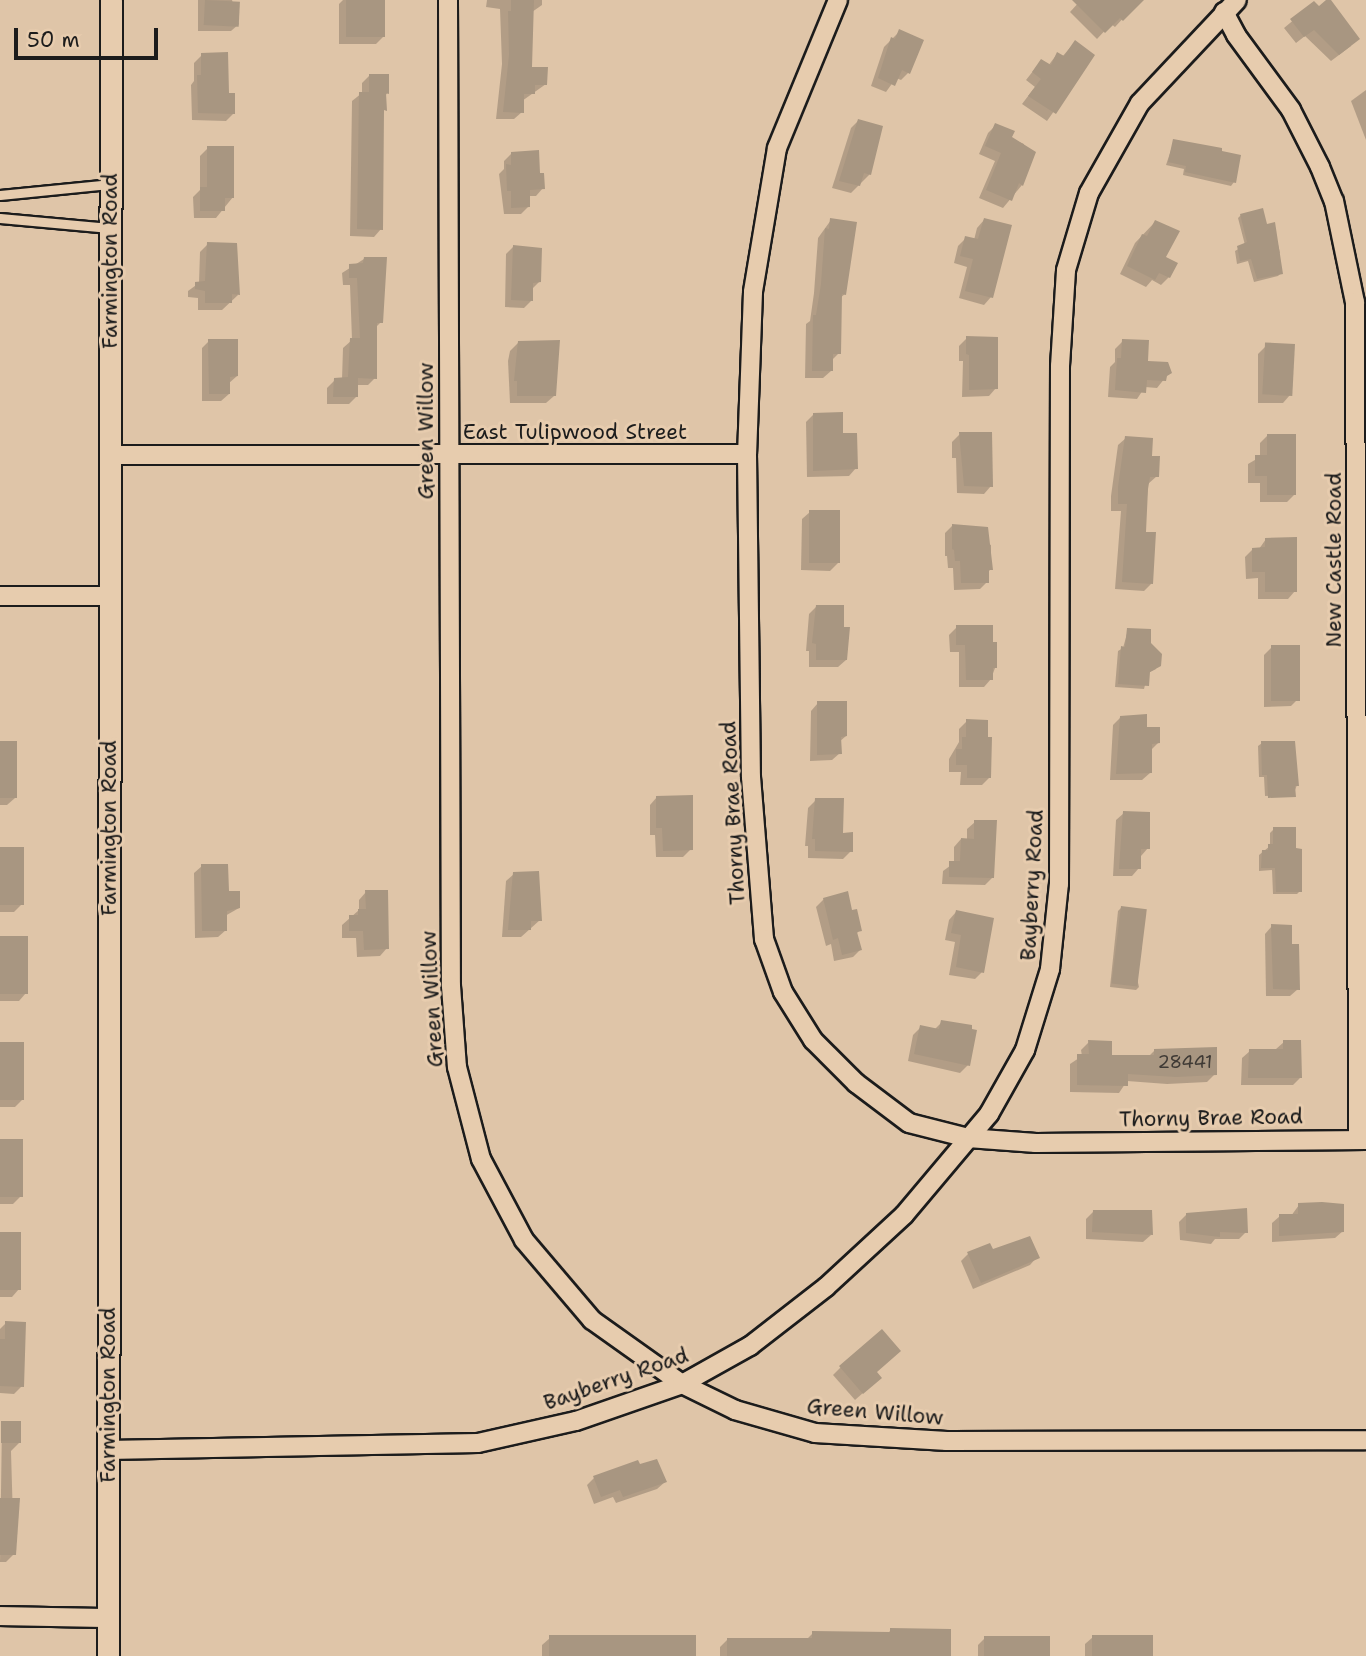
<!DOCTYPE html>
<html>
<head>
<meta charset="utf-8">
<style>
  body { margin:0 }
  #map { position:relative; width:1366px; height:1656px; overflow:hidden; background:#dfc5a8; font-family:"Shantell Sans",sans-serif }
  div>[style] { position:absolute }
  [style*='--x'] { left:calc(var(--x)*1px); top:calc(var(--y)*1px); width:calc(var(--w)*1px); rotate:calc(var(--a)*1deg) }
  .shadow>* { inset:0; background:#0003 }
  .building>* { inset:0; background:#a89681; transform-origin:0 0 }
  .roads { filter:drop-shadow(2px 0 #1c1c1c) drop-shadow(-2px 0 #1c1c1c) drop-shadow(0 2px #1c1c1c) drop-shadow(0 -2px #1c1c1c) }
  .service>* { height:9px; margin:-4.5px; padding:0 4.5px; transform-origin:4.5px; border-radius:4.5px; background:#e7ccae }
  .minor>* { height:18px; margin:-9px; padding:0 9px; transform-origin:9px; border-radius:9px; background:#e7ccae }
  .tertiary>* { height:21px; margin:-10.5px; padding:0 10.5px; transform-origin:10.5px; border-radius:10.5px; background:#e7ccae }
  span { translate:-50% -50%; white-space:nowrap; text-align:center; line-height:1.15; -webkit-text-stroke:6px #e7ccae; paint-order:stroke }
  .number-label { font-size:18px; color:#3f3a35 }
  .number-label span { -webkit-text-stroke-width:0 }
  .street-label { font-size:21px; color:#1c1c1c }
  .scale { position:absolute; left:14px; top:28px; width:144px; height:32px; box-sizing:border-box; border:4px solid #1c1c1c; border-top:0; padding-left:9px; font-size:21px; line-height:24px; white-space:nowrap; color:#1c1c1c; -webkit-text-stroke:5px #e7ccae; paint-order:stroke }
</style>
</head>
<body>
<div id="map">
  <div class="shadow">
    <i style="clip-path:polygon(198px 0,232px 0,239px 24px,231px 31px,198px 31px)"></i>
    <i style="clip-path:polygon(343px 0,383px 0,383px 37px,376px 44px,339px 44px,339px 4px)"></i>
    <i style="clip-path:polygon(487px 0,542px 0,542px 5px,532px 12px,531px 69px,546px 84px,522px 101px,522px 112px,514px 119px,496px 119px,502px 64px,500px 9px,486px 7px)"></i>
    <i style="clip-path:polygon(1081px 0,1140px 0,1115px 27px,1111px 24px,1097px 39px,1070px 12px)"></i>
    <i style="clip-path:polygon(1314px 3px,1351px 46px,1331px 61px,1305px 36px,1296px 43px,1284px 28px)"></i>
    <i style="clip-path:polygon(900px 31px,908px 73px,901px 80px,896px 78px,886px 92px,871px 86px,884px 47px)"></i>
    <i style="clip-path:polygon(1075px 42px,1093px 56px,1047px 121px,1022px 104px,1035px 87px,1026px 80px,1041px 61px,1048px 66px,1057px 54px,1062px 57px)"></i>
    <i style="clip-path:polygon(202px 55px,227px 95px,234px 113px,226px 121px,192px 120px,191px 85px,194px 81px,194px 63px)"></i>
    <i style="clip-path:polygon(369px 76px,388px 93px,384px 96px,382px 113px,381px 229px,374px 237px,350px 236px,352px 101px,362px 93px,362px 83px)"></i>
    <i style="clip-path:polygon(1366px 90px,1366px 140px,1351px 101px)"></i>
    <i style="clip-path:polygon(858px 121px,870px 174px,851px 193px,832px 188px,851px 128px)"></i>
    <i style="clip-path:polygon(996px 125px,1009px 138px,1024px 144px,1022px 185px,1003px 208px,979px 198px,995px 161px,979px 154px,988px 133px)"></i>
    <i style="clip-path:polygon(1174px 141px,1234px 182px,1231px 186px,1183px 175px,1184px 169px,1166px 165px)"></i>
    <i style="clip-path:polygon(208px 148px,233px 197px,216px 218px,194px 218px,193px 197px,200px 190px,200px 156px)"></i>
    <i style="clip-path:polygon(512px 153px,538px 175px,543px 188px,536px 196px,529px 196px,529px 206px,521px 214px,504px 214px,499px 174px,504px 169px,504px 161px)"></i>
    <i style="clip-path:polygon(1241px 215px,1265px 226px,1273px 224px,1280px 253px,1277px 256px,1281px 273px,1278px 276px,1254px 282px,1248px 261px,1237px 264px,1235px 251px,1245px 245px,1238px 218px)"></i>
    <i style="clip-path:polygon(831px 220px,845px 294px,840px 298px,839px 353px,831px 361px,831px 371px,823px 378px,805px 378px,806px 324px,810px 321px,814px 293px,818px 238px)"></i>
    <i style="clip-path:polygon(984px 220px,991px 297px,984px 305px,959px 298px,967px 267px,954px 263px,958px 246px,966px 238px,974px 240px,977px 228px)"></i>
    <i style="clip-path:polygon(1155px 222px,1169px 277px,1161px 285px,1152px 280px,1146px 287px,1120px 274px,1135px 243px)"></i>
    <i style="clip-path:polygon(208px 244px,238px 295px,222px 310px,198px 310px,198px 298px,188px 297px,188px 291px,199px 283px,200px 252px)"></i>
    <i style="clip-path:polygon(513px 247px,539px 282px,532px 289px,532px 300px,524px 308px,505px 307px,506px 254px)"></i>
    <i style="clip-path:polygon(364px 259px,381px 322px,375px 328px,375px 378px,368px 385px,356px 385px,356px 397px,349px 404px,327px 404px,327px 388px,335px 380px,342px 379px,343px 348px,352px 340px,350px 285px,343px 285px,342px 273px)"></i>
    <i style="clip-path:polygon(967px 338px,996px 388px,989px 396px,962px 397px,963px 361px,959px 361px,959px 346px)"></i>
    <i style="clip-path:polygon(209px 341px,237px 376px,228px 384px,229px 394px,221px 401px,202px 401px,202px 348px)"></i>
    <i style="clip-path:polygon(1123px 341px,1165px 378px,1157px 388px,1145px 387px,1137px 399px,1108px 397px,1110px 367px,1115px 362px,1115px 349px)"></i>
    <i style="clip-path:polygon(518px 343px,554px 396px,546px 403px,510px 403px,508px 361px,510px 351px)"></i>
    <i style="clip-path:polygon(1266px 346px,1290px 395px,1283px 403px,1258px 403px,1258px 354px)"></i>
    <i style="clip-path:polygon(814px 414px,842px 435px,856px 468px,849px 476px,807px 477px,806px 422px)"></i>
    <i style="clip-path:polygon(960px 434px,991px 486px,984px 494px,957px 493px,956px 458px,952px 458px,952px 442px)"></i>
    <i style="clip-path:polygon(1268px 435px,1294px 495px,1287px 502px,1260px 502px,1260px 483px,1248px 483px,1248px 464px,1260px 457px,1260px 443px)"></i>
    <i style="clip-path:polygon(1126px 438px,1150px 457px,1157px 476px,1148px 484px,1144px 534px,1151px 584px,1144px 591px,1115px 589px,1121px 511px,1111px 511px,1111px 496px,1118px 445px)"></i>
    <i style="clip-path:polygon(810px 512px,838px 563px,830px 571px,801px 570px,802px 519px)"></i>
    <i style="clip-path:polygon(952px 526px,991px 545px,991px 569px,987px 573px,987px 582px,980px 589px,954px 590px,953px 568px,948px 568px,947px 556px,945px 556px,945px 533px)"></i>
    <i style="clip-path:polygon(1266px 539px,1295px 591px,1288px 599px,1258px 599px,1258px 578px,1246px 579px,1245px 557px,1253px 549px,1259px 549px)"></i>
    <i style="clip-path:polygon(817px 606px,846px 660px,838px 667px,809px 667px,809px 651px,806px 651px,809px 614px)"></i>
    <i style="clip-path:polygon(957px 627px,995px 668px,991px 679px,984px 687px,959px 687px,959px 652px,950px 652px,949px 635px)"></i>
    <i style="clip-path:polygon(1128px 630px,1149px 644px,1156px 669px,1148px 673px,1144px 689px,1115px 687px,1118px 651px,1123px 648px)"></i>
    <i style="clip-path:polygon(1272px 647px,1299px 698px,1291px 706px,1264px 707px,1264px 655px)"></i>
    <i style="clip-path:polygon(818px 703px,846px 736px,839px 742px,840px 753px,832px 760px,810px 761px,811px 711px)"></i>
    <i style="clip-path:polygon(1121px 717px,1145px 729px,1158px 743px,1150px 751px,1150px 773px,1142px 780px,1110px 780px,1113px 725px)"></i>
    <i style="clip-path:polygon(967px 721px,990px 777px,982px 785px,960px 785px,961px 772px,949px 772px,949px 759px,959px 742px,959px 729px)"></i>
    <i style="clip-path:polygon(0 742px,15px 798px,7px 805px,0 805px)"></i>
    <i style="clip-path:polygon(1262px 743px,1297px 785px,1293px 795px,1265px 796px,1264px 777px,1259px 777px,1258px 746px)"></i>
    <i style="clip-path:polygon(657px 797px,691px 849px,683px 857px,656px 857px,655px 835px,650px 835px,650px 805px)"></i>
    <i style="clip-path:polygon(816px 800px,851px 851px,843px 859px,808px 858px,808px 846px,805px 846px,808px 808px)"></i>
    <i style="clip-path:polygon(1124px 813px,1148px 848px,1141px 856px,1139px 868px,1132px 876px,1113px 876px,1116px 820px)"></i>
    <i style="clip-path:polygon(975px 822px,993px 877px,985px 885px,942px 884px,943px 871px,954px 863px,954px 847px,961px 839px,967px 840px,967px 829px)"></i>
    <i style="clip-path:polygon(1274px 829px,1294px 850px,1300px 891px,1297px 894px,1273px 894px,1272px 870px,1259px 871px,1259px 855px,1270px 846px,1270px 833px)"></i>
    <i style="clip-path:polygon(0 849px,22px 904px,14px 912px,0 912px)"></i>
    <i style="clip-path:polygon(202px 866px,239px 908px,225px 916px,226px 930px,218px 937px,195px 938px,194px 873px)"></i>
    <i style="clip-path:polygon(514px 874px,540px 920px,521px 937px,502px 937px,506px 881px)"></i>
    <i style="clip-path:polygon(366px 892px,387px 948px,380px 956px,357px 957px,356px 938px,342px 938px,342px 925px,359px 910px,359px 900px)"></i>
    <i style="clip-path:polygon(824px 899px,851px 912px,860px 930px,856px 934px,860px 950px,853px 957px,834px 961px,831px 944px,826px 946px,816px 907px)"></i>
    <i style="clip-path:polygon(1121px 908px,1139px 987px,1136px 990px,1110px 987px,1118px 911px)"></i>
    <i style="clip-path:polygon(956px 912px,982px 972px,975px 979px,949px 975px,955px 942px,945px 940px,949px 920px)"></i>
    <i style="clip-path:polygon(1272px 926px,1291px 945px,1298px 989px,1290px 996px,1266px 996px,1265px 934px)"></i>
    <i style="clip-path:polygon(0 938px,26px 993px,19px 1001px,0 1001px)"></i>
    <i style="clip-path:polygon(942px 1022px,968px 1065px,960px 1073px,908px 1061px,913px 1035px,921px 1027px,934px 1030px)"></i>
    <i style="clip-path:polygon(1089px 1042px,1111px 1056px,1148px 1057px,1155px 1050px,1215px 1074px,1207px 1082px,1167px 1084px,1127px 1081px,1119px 1093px,1070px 1092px,1070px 1064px,1082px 1056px,1081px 1050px)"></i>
    <i style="clip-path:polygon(1284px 1042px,1300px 1078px,1293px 1085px,1241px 1085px,1242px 1058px,1250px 1051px,1276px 1049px)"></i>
    <i style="clip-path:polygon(0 1044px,23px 1099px,15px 1107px,0 1107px)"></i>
    <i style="clip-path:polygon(0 1141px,21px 1196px,13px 1204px,0 1204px)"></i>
    <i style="clip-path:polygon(1299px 1205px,1343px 1231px,1335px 1238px,1272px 1242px,1272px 1223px,1280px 1216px,1291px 1216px)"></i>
    <i style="clip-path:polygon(1246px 1210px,1246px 1232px,1239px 1239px,1215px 1239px,1211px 1244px,1180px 1240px,1179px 1222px,1187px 1214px)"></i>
    <i style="clip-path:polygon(1094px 1211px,1151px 1235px,1143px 1242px,1086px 1239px,1086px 1219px)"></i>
    <i style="clip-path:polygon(0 1234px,19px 1289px,12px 1297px,0 1297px)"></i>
    <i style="clip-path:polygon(992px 1251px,1037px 1257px,1030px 1265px,973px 1289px,961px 1261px,968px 1254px)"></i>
    <i style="clip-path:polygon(6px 1323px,22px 1386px,14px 1394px,0 1393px,0 1329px)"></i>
    <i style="clip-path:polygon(841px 1367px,875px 1373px,872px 1385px,855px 1400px,833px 1375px)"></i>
    <i style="clip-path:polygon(2px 1422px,19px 1443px,11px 1451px,14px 1554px,6px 1562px,0 1562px)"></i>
    <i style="clip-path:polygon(594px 1478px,665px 1482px,657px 1489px,616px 1503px,613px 1497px,594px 1504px,587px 1485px)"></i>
    <i style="clip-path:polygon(891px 1630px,949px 1656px,720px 1656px,720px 1647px,727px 1640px,806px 1640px,813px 1633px,888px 1633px)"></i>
    <i style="clip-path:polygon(1093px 1637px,1151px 1656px,1085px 1656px,1085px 1644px)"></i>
    <i style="clip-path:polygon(550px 1638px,694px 1656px,542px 1656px,542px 1645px)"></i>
    <i style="clip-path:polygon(985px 1638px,1048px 1656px,978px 1656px,978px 1645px)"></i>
  </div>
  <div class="building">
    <i style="left:205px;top:0;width:35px;height:25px;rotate:3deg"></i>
    <i style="left:346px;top:0;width:39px;height:37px"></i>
    <i style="clip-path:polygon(511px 0,534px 0,532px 67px,548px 67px,547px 85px,535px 85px,535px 94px,524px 94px,524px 113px,503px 112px,509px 55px,508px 11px,511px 11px)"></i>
    <i style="clip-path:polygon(1072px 0,1144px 0,1123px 21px,1120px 18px,1105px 33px)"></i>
    <i style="clip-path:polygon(1326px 0,1331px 0,1360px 39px,1339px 55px,1314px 30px,1304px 37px,1290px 19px,1314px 1px,1319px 6px)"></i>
    <i style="clip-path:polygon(899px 29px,924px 40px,910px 74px,902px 70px,895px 86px,878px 78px,891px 37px,895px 39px)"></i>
    <i style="clip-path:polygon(1075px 40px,1095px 55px,1056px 114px,1028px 96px,1041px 79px,1032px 72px,1041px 59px,1051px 65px,1057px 52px,1064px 56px)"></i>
    <i style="clip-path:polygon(228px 52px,229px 93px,235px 93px,235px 114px,198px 113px,197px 75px,201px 75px,201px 53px)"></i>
    <i style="clip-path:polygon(369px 74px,389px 74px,389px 94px,386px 93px,387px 111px,384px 110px,383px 230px,357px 229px,359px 92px,369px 92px)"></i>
    <i style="clip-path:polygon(858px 119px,883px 126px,871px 175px,864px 173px,860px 186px,839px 181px)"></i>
    <i style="clip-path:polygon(995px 123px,1015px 131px,1012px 137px,1036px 152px,1023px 186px,1019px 183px,1012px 201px,986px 190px,1001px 153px,985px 146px)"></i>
    <i style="clip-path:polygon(1173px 139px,1222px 148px,1222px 151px,1241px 155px,1236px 183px,1185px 172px,1186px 166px,1168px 162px)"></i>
    <i style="clip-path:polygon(207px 146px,234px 146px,234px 198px,225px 198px,225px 211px,200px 211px,200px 187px,207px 187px)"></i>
    <i style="clip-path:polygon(539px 150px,540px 173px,544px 173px,545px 189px,530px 190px,530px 207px,511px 208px,511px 191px,507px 191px,506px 164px,511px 165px,511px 152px)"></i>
    <i style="clip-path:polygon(1263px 208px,1267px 224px,1275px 222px,1283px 274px,1257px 279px,1251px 259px,1240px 261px,1237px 246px,1247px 242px,1240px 214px)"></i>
    <i style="clip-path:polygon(830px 218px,857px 222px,846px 295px,842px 294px,841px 354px,833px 354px,833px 371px,812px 371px,813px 315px,816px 315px,821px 284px,825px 228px,829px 229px)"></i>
    <i style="clip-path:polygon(984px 218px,1012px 225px,993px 298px,965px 291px,973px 259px,960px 256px,965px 236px,978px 239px)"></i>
    <i style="clip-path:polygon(1155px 220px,1180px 231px,1166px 257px,1178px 263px,1170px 278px,1159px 273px,1155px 280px,1127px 266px,1142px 234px,1147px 236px)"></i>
    <i style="clip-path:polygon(207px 242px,237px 243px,240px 295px,232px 294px,232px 303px,205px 303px,205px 291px,195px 289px,195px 282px,205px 281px)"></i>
    <i style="clip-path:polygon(513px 245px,542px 248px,541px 282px,533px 283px,533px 301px,511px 300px)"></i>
    <i style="clip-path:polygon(364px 257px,387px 257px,383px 323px,377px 323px,377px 379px,358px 378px,358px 397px,333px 397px,334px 378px,348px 377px,350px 338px,360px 338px,357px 278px,349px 278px,349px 264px,363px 263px)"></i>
    <i style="clip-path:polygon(966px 336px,998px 337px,998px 389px,969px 390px,969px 355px,966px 354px)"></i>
    <i style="clip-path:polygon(208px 339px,238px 339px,238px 376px,230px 377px,230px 394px,209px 394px)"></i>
    <i style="clip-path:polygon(1122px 339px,1149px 340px,1148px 361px,1168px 362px,1172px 373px,1167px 376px,1166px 381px,1147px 380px,1146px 393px,1115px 390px,1117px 358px,1121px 358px)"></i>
    <i style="clip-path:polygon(560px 340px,556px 396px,517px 396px,517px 381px,514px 381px,518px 341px)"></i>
    <i style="left:1295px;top:344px;width:52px;height:30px;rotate:93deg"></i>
    <i style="clip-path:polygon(843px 412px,843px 433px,857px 433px,858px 469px,813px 471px,813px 413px)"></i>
    <i style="clip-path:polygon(959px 432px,992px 432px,993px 487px,964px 486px)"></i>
    <i style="clip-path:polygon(1267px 434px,1296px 434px,1296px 495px,1267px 495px,1267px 476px,1255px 476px,1255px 455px,1267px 455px)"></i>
    <i style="clip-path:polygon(1125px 436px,1153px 438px,1152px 456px,1160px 456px,1159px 477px,1150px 477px,1148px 489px,1146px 532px,1156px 532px,1153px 584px,1122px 582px,1127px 504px,1118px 504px,1118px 487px)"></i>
    <i style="left:809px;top:510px;width:31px;height:53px"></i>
    <i style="clip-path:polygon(952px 524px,988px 527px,993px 570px,989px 570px,989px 583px,961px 583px,960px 561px,955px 561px,954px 550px,952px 549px)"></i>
    <i style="clip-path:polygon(1297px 537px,1297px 592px,1265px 592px,1265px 572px,1252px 572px,1252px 548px,1265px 547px,1265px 538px)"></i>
    <i style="clip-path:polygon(816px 605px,844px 605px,844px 627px,850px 627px,847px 660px,816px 660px,816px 644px,812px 643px)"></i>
    <i style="clip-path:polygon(956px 625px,993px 625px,993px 642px,997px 642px,997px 668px,993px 668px,993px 680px,966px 680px,965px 645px,956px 645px)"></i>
    <i style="clip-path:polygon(1127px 628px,1151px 629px,1151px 643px,1162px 654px,1161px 666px,1150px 672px,1149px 686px,1118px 684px,1121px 646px,1125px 647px)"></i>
    <i style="left:1271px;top:645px;width:29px;height:56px"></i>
    <i style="clip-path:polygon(817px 701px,847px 701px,847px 736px,841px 737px,842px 754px,817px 755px)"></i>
    <i style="clip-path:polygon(1147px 714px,1147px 727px,1160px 727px,1160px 743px,1152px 744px,1152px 773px,1116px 774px,1120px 716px)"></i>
    <i style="clip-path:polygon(966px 719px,988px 720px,988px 737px,992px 737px,991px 778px,967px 778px,967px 765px,956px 765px,956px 749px,962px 749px,962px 737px,966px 737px)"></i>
    <i style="left:0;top:741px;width:17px;height:57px"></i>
    <i style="clip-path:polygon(1261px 741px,1295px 741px,1299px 786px,1295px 786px,1296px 797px,1268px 798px,1267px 775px,1262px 775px)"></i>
    <i style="clip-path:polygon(693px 795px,693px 850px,663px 851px,662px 828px,656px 828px,656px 796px)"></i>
    <i style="clip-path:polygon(815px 798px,844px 798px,843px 833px,853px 832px,853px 852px,815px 851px,815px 839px,812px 839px)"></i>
    <i style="clip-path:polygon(1123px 811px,1150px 812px,1150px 849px,1141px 849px,1141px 869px,1119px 869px)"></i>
    <i style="clip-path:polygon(974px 820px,997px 820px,994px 878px,949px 877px,949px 861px,960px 861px,961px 838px,974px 839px)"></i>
    <i style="clip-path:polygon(1273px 827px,1296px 827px,1296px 848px,1302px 849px,1302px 892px,1276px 892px,1275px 868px,1261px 868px,1262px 850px,1268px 850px,1268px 844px,1273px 844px)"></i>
    <i style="left:0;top:847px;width:24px;height:58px"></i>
    <i style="clip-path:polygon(201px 864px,228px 864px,229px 891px,240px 891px,240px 908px,227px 911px,227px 931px,202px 931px)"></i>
    <i style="clip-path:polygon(539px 871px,542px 921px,531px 921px,531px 930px,508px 930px,513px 872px)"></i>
    <i style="clip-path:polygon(365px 890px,388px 890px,389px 949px,364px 950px,363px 931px,349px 931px,349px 915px,358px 915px,358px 909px,366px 909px)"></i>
    <i style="clip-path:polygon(848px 891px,852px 910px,857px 909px,862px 931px,857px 932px,862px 950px,842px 955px,838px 938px,833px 940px,823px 898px)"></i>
    <i style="left:1121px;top:906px;width:26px;height:78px;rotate:7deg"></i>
    <i style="clip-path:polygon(956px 910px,994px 918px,984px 973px,956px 967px,961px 935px,951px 933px)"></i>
    <i style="clip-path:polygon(1271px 924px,1292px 925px,1292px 944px,1299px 944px,1300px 990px,1273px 989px)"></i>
    <i style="left:0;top:936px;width:28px;height:58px"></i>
    <i style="clip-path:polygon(941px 1020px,972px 1025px,972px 1029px,977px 1030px,970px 1066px,914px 1054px,920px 1025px,939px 1029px)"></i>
    <i style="clip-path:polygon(1088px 1040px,1112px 1041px,1112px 1055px,1154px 1055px,1154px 1049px,1217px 1047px,1217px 1075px,1176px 1077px,1128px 1074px,1128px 1086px,1077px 1085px,1077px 1054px,1089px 1054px)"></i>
    <i style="clip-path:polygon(1283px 1040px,1301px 1040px,1302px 1078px,1248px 1078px,1249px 1049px,1283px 1049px)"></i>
    <i style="left:0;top:1042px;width:24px;height:58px"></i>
    <i style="left:0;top:1139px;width:23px;height:58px"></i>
    <i style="clip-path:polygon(1322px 1202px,1344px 1204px,1344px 1232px,1279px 1236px,1279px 1214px,1298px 1214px,1298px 1203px)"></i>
    <i style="clip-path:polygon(1247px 1208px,1248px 1233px,1220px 1232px,1220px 1237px,1186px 1233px,1186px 1213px)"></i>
    <i style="clip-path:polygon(1093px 1210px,1152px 1210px,1153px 1235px,1092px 1232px)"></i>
    <i style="left:0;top:1232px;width:21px;height:58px"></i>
    <i style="clip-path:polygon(1030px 1236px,1040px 1258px,981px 1283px,967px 1252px,990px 1243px,993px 1249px)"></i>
    <i style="clip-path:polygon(5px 1321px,26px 1322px,24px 1387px,0 1386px,0 1339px,5px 1339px)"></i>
    <i style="clip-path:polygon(882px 1329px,901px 1351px,877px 1372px,882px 1378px,863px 1394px,839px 1366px)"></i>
    <i style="left:1px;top:1421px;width:20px;height:22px"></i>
    <i style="clip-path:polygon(657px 1459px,667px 1482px,623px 1497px,620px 1490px,601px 1497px,593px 1476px,638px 1460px,640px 1464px)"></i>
    <i style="clip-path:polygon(0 1498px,20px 1498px,16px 1555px,0 1555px)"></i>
    <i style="clip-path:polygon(890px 1628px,951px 1629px,951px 1656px,727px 1656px,727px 1638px,812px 1638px,812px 1631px,890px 1632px)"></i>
    <i style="left:696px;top:1635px;width:21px;height:147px;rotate:90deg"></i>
    <i style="left:1092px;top:1635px;width:61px;height:21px"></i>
    <i style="left:984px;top:1636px;width:66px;height:20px"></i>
  </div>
  <div class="roads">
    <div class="service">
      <i style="--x:0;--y:195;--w:112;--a:-5.7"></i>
      <i style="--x:0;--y:218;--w:110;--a:5.2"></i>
    </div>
    <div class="minor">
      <i style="--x:448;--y:0;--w:986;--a:89.83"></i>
      <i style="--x:451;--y:986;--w:81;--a:85.8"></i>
      <i style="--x:457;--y:1067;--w:95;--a:75.4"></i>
      <i style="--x:481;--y:1159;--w:92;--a:62"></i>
      <i style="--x:524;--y:1240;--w:105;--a:49.6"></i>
      <i style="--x:592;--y:1320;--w:110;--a:35.4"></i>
      <i style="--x:682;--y:1384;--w:59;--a:26.1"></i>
      <i style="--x:735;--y:1410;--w:83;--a:16"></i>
      <i style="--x:815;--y:1433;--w:132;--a:3.5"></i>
      <i style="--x:947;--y:1441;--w:419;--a:-0.1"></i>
      <i style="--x:838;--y:0;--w:160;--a:112.4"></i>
      <i style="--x:777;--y:148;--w:146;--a:99.5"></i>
      <i style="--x:753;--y:292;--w:162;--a:92.1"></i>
      <i style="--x:747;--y:454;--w:323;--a:89.3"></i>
      <i style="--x:751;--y:777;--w:163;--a:85.4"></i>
      <i style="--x:764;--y:939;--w:56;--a:70.3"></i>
      <i style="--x:783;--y:992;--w:57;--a:58"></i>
      <i style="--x:813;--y:1040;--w:61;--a:45"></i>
      <i style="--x:856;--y:1083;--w:66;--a:37"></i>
      <i style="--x:909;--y:1123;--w:61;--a:14.3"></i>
      <i style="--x:968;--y:1138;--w:68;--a:4.2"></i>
      <i style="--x:1036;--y:1143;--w:330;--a:-0.5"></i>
      <i style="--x:1224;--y:12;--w:26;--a:62"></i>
      <i style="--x:1236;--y:35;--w:93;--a:53.7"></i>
      <i style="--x:1291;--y:110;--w:64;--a:63"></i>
      <i style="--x:1320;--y:167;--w:37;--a:68"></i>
      <i style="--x:1334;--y:201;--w:103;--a:78.3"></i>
      <i style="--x:1355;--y:302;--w:838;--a:89.79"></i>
      <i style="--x:109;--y:455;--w:638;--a:-0.09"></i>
      <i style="--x:0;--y:596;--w:110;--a:0"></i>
      <i style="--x:107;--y:1450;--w:371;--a:-1.1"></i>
      <i style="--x:478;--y:1443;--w:100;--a:-12.7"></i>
      <i style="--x:576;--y:1421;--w:112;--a:-19.2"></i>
      <i style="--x:682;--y:1384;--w:78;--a:-29.2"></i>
      <i style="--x:750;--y:1346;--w:96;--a:-37.8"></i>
      <i style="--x:826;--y:1287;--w:106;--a:-42.7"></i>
      <i style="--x:904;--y:1215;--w:132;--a:-49.9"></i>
      <i style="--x:989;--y:1114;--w:73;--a:-60.6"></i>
      <i style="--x:1025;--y:1050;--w:85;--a:-72.8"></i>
      <i style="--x:1050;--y:969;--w:85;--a:-84"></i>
      <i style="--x:1059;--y:884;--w:518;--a:-89.89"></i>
      <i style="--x:1060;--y:366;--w:96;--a:-86.4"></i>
      <i style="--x:1066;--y:270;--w:80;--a:-73.4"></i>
      <i style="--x:1089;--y:193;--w:103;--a:-60.5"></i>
      <i style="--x:1140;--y:103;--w:141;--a:-46.7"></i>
      <i style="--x:0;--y:1616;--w:108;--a:1.1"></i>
    </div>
    <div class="tertiary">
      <i style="--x:108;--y:1656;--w:1656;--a:-89.9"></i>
    </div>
  </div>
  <div class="number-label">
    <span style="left:1185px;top:1062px">28441</span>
  </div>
  <div class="street-label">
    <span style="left:110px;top:261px;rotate:-90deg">Farmington Road</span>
    <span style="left:426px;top:431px;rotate:-90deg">Green Willow</span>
    <span style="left:575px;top:432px">East Tulipwood Street</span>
    <span style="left:1334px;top:560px;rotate:-90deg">New Castle Road</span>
    <span style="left:733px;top:813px;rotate:-93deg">Thorny Brae Road</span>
    <span style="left:109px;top:828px;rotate:-90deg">Farmington Road</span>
    <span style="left:1032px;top:885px;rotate:-87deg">Bayberry Road</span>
    <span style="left:432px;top:999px;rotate:-93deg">Green Willow</span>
    <span style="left:1211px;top:1118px;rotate:-1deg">Thorny Brae Road</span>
    <span style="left:616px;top:1379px;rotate:-19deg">Bayberry Road</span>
    <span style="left:108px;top:1395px;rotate:-90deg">Farmington Road</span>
    <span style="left:875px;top:1412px;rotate:5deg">Green Willow</span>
  </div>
  <div class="scale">50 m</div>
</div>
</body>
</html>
